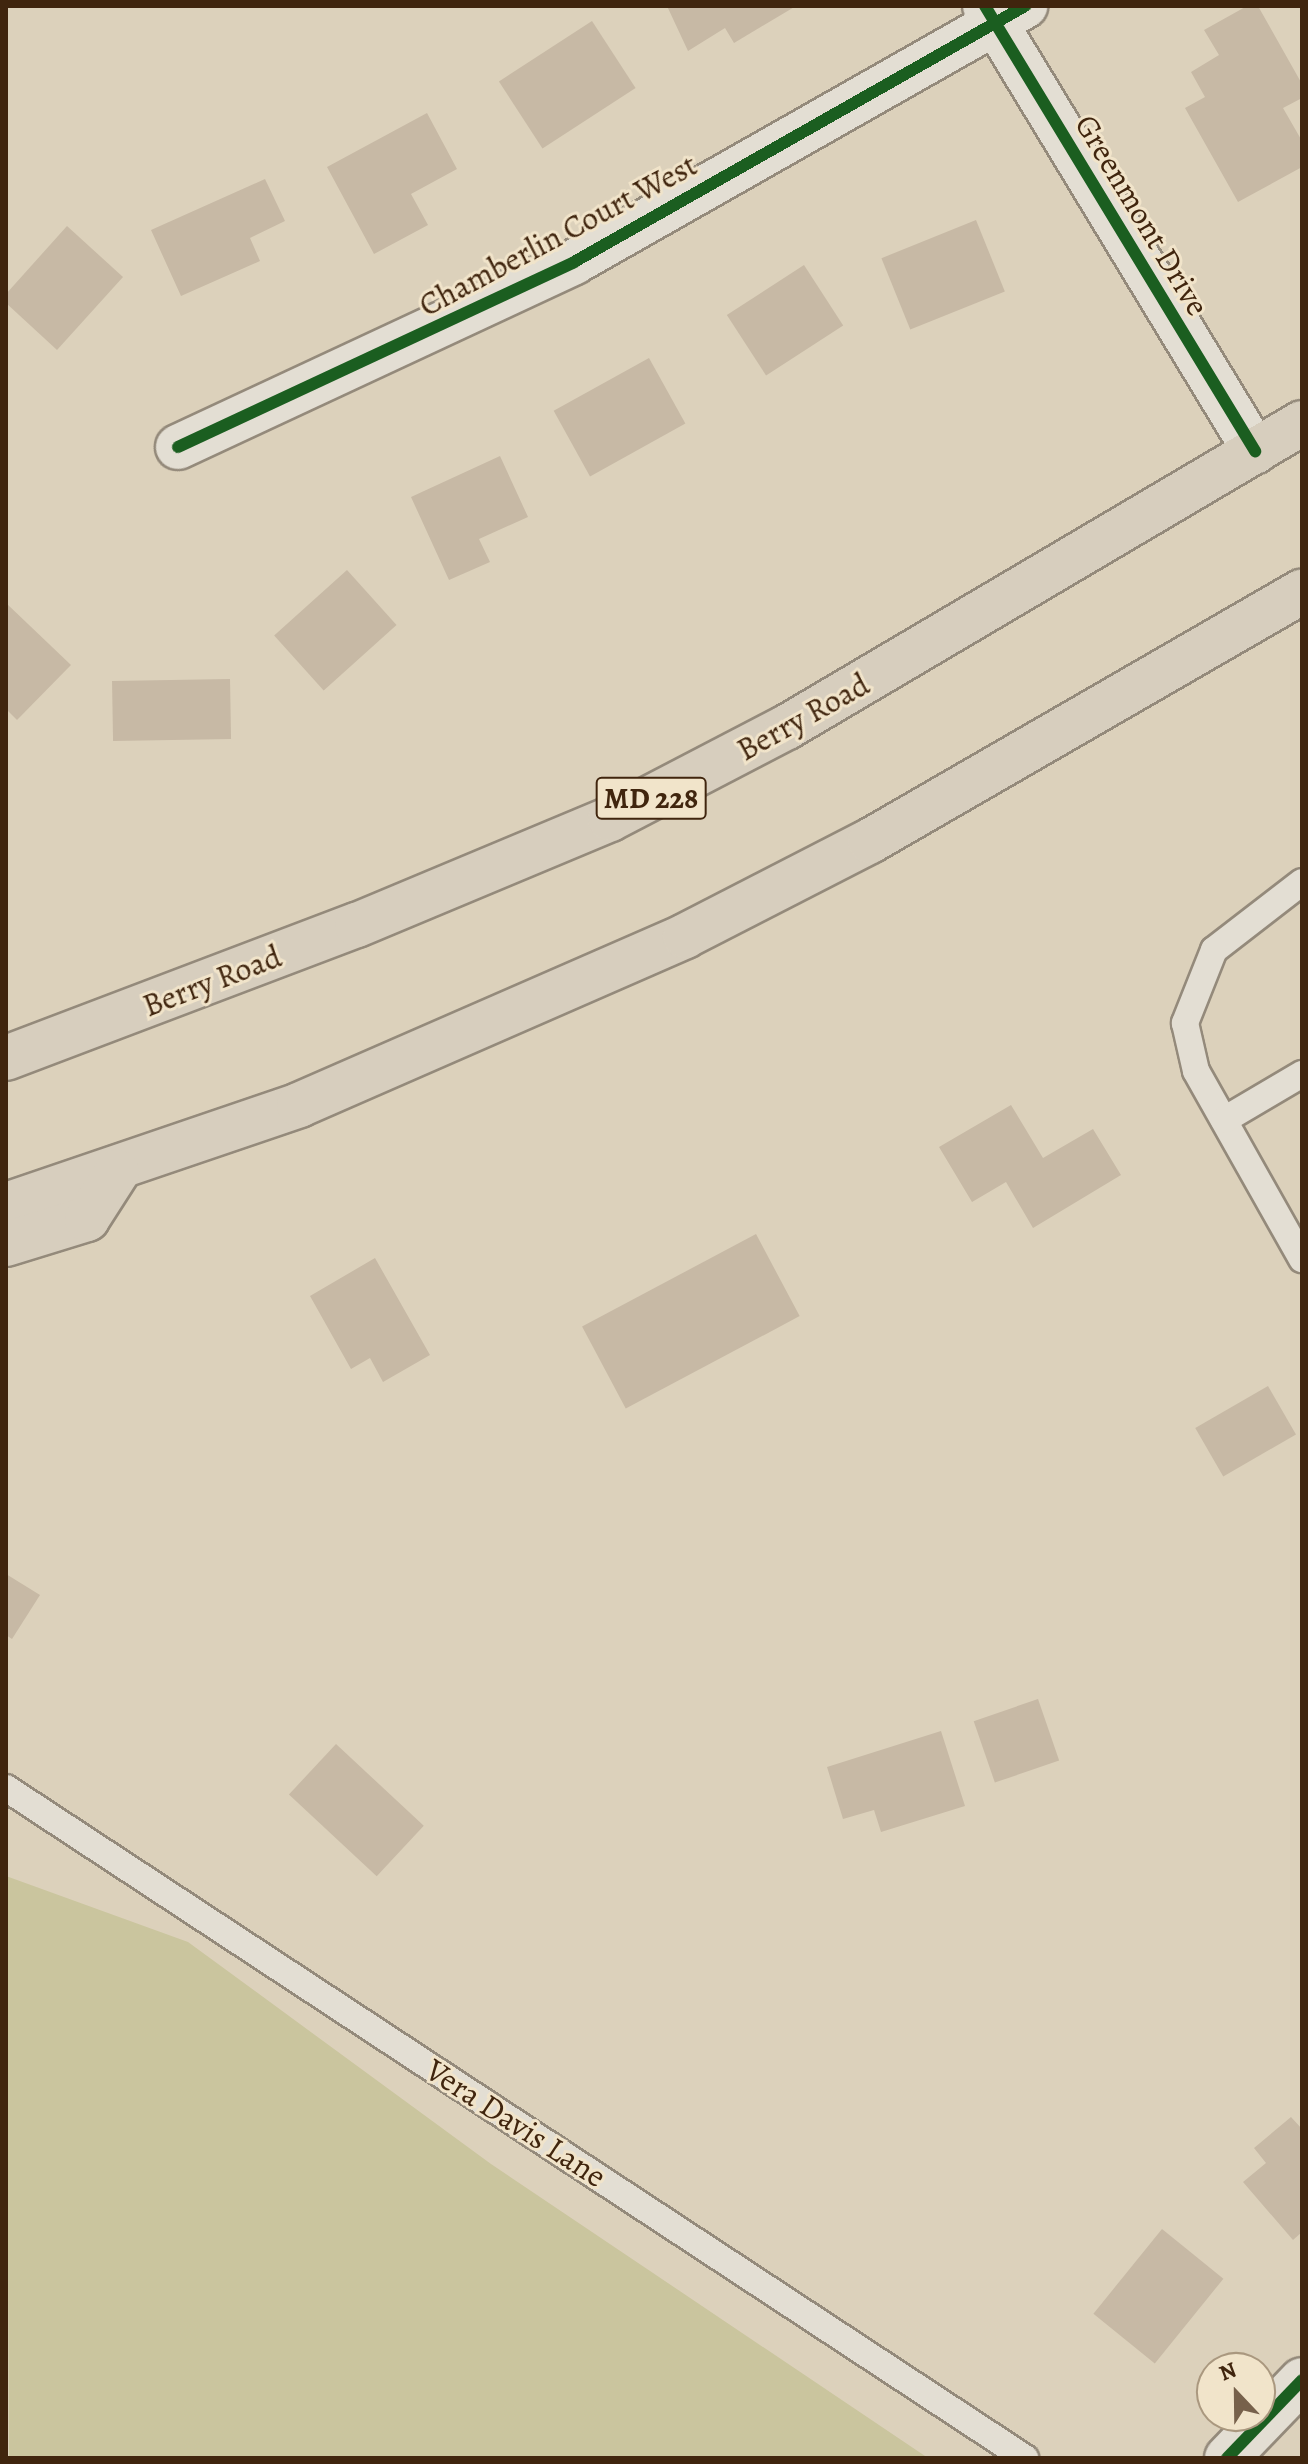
<!DOCTYPE html>
<html>
<head>
<meta charset="utf-8">
<style>
  body { margin:0 }
  #map { position:relative; width:1308px; height:2464px; overflow:hidden; background:#dcd1bb; font-family:Alegreya,serif }
  div>[style] { position:absolute }
  [style*='--x'] { left:calc(var(--x)*1px); top:calc(var(--y)*1px); width:calc(var(--w)*1px); rotate:calc(var(--a)*1deg) }
  .green>* { inset:0; background:#cac59e }
  .building>* { inset:0; background:#c7b9a5; transform-origin:0 0 }
  .roads { filter:drop-shadow(2px 0 #948a7b) drop-shadow(-2px 0 #948a7b) drop-shadow(0 2px #948a7b) drop-shadow(0 -2px #948a7b) }
  .lane>* { height:26px; margin:-13px; padding:0 13px; transform-origin:13px; border-radius:13px; background:#e3ded3 }
  .street>* { height:44px; margin:-22px; padding:0 22px; transform-origin:22px; border-radius:22px; background:#e3ded3 }
  .highway>* { height:44px; margin:-22px; padding:0 22px; transform-origin:22px; border-radius:22px; background:#d7cebe }
  .cycleway>* { height:12px; margin:-6px; padding:0 6px; transform-origin:6px; border-radius:6px; background:#1b5e20 }
  span { translate:-50% -50%; white-space:nowrap; text-align:center; line-height:1.15; -webkit-text-stroke:6px #f1e4ca; paint-order:stroke }
  .shield-label span { padding:2px 6px; background:#f1e4ca; border:2px solid; border-radius:6px; -webkit-text-stroke-width:0 }
  .shield-label { font-size:30px; color:#40250e; font-weight:700 }
  .street-label { font-size:32px; color:#40250e }
  .frame { position:absolute; inset:0; border:8px solid #40250e; pointer-events:none }
  .north { position:absolute; left:1196px; top:2352px; width:80px; height:80px; box-sizing:border-box; background:#f1e4ca; border:2px solid #aa987f; border-radius:50%; rotate:338deg; font-size:22px; font-weight:700; line-height:32px; text-align:center; color:#40250e }
  .north::after { content:''; display:block; margin:auto; width:28px; height:36px; background:#77614b; clip-path:polygon(50% 0,100% 100%,50% 72%,0 100%) }
</style>
</head>
<body>
<div id="map">
  <div class="green">
    <i style="clip-path:polygon(6px 1876px,188px 1942px,491px 2164px,928px 2458px,9px 2458px)"></i>
  </div>
  <div class="building">
    <i style="clip-path:polygon(667px 6px,796px 6px,734px 43px,725px 28px,688px 51px)"></i>
    <i style="clip-path:polygon(1247px 6px,1258px 6px,1302px 84px,1302px 98px,1283px 108px,1302px 141px,1302px 167px,1238px 202px,1185px 108px,1205px 97px,1191px 72px,1219px 55px,1204px 30px)"></i>
    <i style="left:592px;top:21px;width:80px;height:111px;rotate:57deg"></i>
    <i style="clip-path:polygon(427px 113px,457px 169px,411px 194px,428px 225px,374px 254px,327px 167px)"></i>
    <i style="clip-path:polygon(265px 179px,285px 221px,250px 238px,260px 261px,181px 296px,151px 230px)"></i>
    <i style="left:976px;top:220px;width:77px;height:102px;rotate:68deg"></i>
    <i style="clip-path:polygon(67px 226px,123px 277px,57px 350px,6px 303px,6px 294px)"></i>
    <i style="left:804px;top:265px;width:72px;height:92px;rotate:57deg"></i>
    <i style="left:649px;top:358px;width:75px;height:109px;rotate:61deg"></i>
    <i style="clip-path:polygon(500px 456px,528px 517px,479px 539px,490px 562px,449px 580px,411px 497px)"></i>
    <i style="left:347px;top:570px;width:74px;height:98px;rotate:48deg"></i>
    <i style="clip-path:polygon(6px 603px,71px 665px,17px 720px,6px 709px)"></i>
    <i style="left:230px;top:679px;width:60px;height:118px;rotate:89deg"></i>
    <i style="clip-path:polygon(1011px 1105px,1043px 1158px,1093px 1129px,1121px 1175px,1033px 1228px,1006px 1182px,972px 1202px,939px 1147px)"></i>
    <i style="left:756px;top:1234px;width:93px;height:197px;rotate:62deg"></i>
    <i style="clip-path:polygon(375px 1258px,430px 1355px,383px 1382px,370px 1358px,351px 1369px,310px 1296px)"></i>
    <i style="left:1268px;top:1386px;width:56px;height:84px;rotate:60deg"></i>
    <i style="clip-path:polygon(6px 1574px,40px 1595px,12px 1639px,6px 1635px)"></i>
    <i style="left:1038px;top:1699px;width:65px;height:68px;rotate:71deg"></i>
    <i style="clip-path:polygon(941px 1731px,965px 1806px,881px 1832px,874px 1810px,843px 1819px,827px 1767px)"></i>
    <i style="left:336px;top:1744px;width:120px;height:69px;rotate:43deg"></i>
    <i style="clip-path:polygon(1291px 2117px,1302px 2129px,1302px 2232px,1293px 2240px,1243px 2182px,1266px 2163px,1254px 2148px)"></i>
    <i style="left:1162px;top:2229px;width:79px;height:109px;rotate:39deg"></i>
  </div>
  <div class="roads">
    <div class="lane">
      <i style="--x:1302;--y:882;--w:111;--a:142.3"></i>
      <i style="--x:1214;--y:950;--w:79;--a:111.7"></i>
      <i style="--x:1185;--y:1023;--w:49;--a:77.1"></i>
      <i style="--x:1196;--y:1071;--w:216;--a:60.6"></i>
      <i style="--x:1224;--y:1120;--w:91;--a:-30.5"></i>
      <i style="--x:6;--y:1788;--w:1220;--a:33.33"></i>
    </div>
    <div class="street">
      <i style="--x:985;--y:6;--w:521;--a:58.75"></i>
      <i style="--x:178;--y:447;--w:437;--a:-25"></i>
      <i style="--x:574;--y:262;--w:519;--a:-29.58"></i>
      <i style="--x:1227;--y:2458;--w:108;--a:-46.1"></i>
    </div>
    <div class="highway">
      <i style="--x:6;--y:1058;--w:375;--a:-20.8"></i>
      <i style="--x:357;--y:925;--w:274;--a:-22.7"></i>
      <i style="--x:610;--y:819;--w:199;--a:-27.5"></i>
      <i style="--x:787;--y:727;--w:598;--a:-30.55"></i>
      <i style="--x:6;--y:1205;--w:310;--a:-18.8"></i>
      <i style="--x:299;--y:1105;--w:421;--a:-23.6"></i>
      <i style="--x:685;--y:936;--w:208;--a:-27.2"></i>
      <i style="--x:870;--y:841;--w:499;--a:-30"></i>
      <i style="--x:6;--y:1244;--w:85;--a:-17.2"></i>
      <i style="--x:87;--y:1219;--w:56;--a:-57.4"></i>
    </div>
  </div>
  <div class="cycleway">
    <i style="--x:985;--y:6;--w:521;--a:58.75"></i>
    <i style="--x:178;--y:447;--w:437;--a:-25"></i>
    <i style="--x:574;--y:262;--w:519;--a:-29.58"></i>
    <i style="--x:1227;--y:2458;--w:108;--a:-46.1"></i>
  </div>
  <div class="shield-label">
    <span style="left:651px;top:798px">MD 228</span>
  </div>
  <div class="street-label">
    <span style="left:1142px;top:215px;rotate:59deg">Greenmont Drive</span>
    <span style="left:558px;top:235px;rotate:-28deg">Chamberlin Court West</span>
    <span style="left:803px;top:717px;rotate:-29deg">Berry Road</span>
    <span style="left:212px;top:981px;rotate:-21deg">Berry Road</span>
    <span style="left:516px;top:2123px;rotate:33deg">Vera Davis Lane</span>
  </div>
  <div class="frame"></div>
  <div class="north">N</div>
</div>
</body>
</html>
